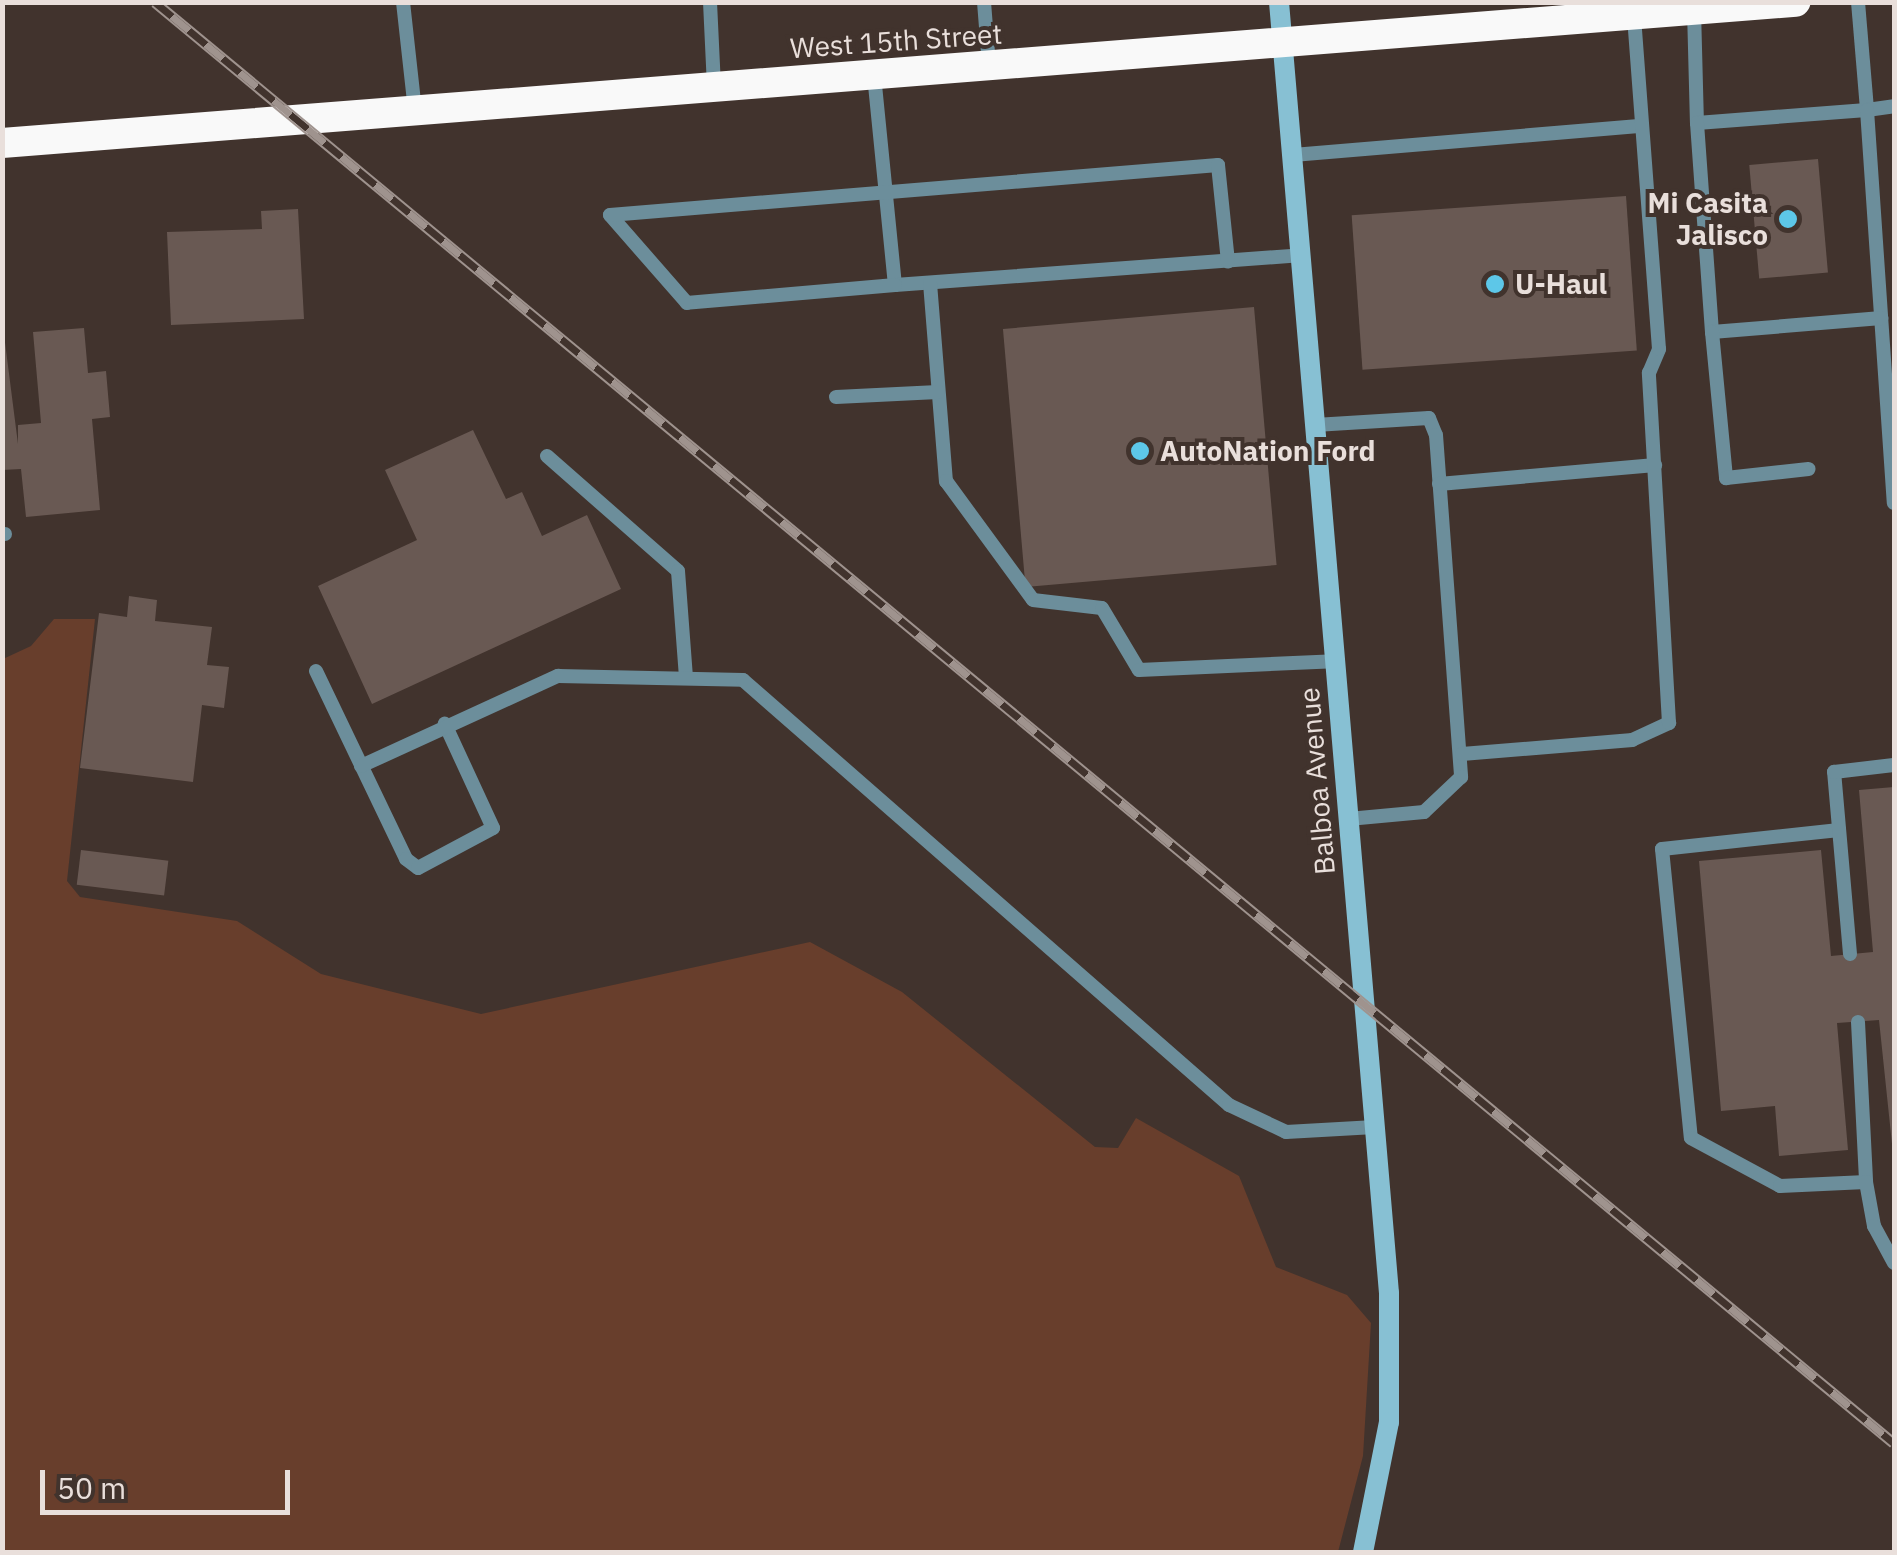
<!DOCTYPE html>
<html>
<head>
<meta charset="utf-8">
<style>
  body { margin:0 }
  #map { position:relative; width:1897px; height:1555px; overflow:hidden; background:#41332d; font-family:"IBM Plex Sans",sans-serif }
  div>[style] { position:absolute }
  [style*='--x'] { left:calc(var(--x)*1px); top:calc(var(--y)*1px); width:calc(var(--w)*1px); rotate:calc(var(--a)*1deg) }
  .green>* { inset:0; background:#683e2c }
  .building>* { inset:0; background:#695953; transform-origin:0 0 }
  .lane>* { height:14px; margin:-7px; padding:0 7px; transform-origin:7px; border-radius:7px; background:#6c8e9b }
  .secondary>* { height:20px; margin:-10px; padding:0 10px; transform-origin:10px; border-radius:10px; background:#87c0d3 }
  .highway>* { height:30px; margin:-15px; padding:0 15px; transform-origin:15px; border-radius:15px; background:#f9f9f9 }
  .rail>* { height:11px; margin-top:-5.5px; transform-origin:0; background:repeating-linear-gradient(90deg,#41332d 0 22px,#9f938e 0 44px); box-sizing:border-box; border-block:2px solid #9f938e }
  .dots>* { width:28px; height:28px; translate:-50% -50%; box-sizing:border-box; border:5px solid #41332d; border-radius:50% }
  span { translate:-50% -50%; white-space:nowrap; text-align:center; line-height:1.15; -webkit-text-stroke:8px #41332d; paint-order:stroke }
  .street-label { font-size:28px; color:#e9dfdb }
  .poi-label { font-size:28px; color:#e9dfdb; font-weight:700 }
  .right { translate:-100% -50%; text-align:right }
  .left { translate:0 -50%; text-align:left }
  .frame { position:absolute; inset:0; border:5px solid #e9dfdb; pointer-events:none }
  .scale { position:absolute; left:40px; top:1470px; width:250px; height:45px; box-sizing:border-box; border:5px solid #e9dfdb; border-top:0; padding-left:12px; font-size:30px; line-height:35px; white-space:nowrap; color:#e9dfdb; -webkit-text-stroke:8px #41332d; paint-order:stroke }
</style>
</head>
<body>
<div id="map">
  <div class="green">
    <i style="clip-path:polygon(54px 619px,95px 619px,67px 881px,80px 897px,237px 921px,321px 974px,481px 1014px,810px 942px,902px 992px,1095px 1147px,1118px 1148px,1136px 1118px,1239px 1176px,1276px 1267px,1347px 1295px,1371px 1323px,1363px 1456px,1338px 1552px,3px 1552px,3px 659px,31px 646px)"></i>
  </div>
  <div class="building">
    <i style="left:1818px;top:159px;width:114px;height:69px;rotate:85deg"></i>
    <i style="left:1626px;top:196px;width:155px;height:275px;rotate:86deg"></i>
    <i style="clip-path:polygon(298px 209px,304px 319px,171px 325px,167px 232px,262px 229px,261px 211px)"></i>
    <i style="left:1254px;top:307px;width:259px;height:252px;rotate:85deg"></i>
    <i style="clip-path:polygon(2px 319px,18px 444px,18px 425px,41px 423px,33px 332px,84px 328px,88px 373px,106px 371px,110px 417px,92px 419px,100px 510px,26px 517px,21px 469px,2px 470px)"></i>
    <i style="clip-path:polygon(473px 430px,506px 499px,522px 492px,542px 536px,587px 515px,621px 589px,372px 704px,318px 586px,417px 540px,385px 470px)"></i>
    <i style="clip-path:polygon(129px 596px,157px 600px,155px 621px,212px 627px,207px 665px,229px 667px,224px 708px,202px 705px,193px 782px,80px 768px,99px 613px,127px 617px)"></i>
    <i style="clip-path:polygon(1894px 787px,1894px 1163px,1879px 1020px,1837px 1023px,1848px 1150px,1779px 1156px,1775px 1106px,1721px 1111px,1699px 861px,1821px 850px,1831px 956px,1873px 952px,1859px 790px)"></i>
    <i style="left:81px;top:850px;width:88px;height:35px;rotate:7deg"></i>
  </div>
  <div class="lane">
    <i style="--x:403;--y:2;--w:110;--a:83.7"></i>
    <i style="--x:710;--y:2;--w:85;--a:87.3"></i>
    <i style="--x:984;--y:2;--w:64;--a:85.5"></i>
    <i style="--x:1858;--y:2;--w:108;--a:85.2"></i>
    <i style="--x:1867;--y:110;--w:27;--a:-8"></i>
    <i style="--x:1694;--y:10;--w:113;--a:88.5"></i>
    <i style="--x:1697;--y:123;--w:170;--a:-4.4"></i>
    <i style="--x:1867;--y:110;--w:394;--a:86.1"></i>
    <i style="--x:874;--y:75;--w:211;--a:84.3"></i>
    <i style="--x:895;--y:285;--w:408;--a:-4.2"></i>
    <i style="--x:1697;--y:123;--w:210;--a:85.9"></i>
    <i style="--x:1712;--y:332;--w:170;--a:-4.7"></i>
    <i style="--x:1293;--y:155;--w:347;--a:-4.8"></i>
    <i style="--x:930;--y:283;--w:199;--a:85.4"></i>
    <i style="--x:946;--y:481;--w:147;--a:53.8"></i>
    <i style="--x:1033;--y:600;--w:69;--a:6.6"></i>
    <i style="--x:1102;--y:608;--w:72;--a:59.2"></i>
    <i style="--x:1139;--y:670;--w:195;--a:-2.6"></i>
    <i style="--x:895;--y:285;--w:209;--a:175.1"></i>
    <i style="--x:687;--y:303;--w:117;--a:-131.2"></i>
    <i style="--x:610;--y:215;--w:610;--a:-4.7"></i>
    <i style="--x:1218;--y:165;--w:97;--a:84.1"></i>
    <i style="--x:1712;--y:332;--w:147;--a:84.5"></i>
    <i style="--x:1726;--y:478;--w:83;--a:-6.2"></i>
    <i style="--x:836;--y:397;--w:102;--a:-2.8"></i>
    <i style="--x:1315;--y:425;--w:114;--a:-3.5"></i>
    <i style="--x:1429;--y:418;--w:18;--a:68"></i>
    <i style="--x:1436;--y:435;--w:343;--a:85.8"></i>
    <i style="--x:1461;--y:777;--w:51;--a:136.6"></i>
    <i style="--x:1424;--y:812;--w:76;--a:174.7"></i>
    <i style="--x:547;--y:456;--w:174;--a:41.3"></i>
    <i style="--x:678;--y:571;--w:106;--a:85.7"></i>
    <i style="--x:1439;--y:484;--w:217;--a:-5"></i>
    <i style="--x:2;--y:534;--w:3;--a:0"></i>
    <i style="--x:316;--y:671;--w:208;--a:64.4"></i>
    <i style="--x:406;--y:859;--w:15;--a:37"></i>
    <i style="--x:418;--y:868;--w:85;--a:-28.1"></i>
    <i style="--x:493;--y:828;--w:115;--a:-114.8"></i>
    <i style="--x:1462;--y:754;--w:171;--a:-4.7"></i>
    <i style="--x:1632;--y:740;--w:41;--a:-24.7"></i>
    <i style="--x:1669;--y:723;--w:351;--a:-93.3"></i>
    <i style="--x:1649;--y:373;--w:26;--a:-67"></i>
    <i style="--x:1659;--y:349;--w:335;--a:-94.3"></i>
    <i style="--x:361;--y:766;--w:217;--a:-24.6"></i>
    <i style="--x:558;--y:676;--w:185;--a:1.2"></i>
    <i style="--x:743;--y:680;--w:646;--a:41.17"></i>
    <i style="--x:1229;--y:1105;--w:63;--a:25.3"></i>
    <i style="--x:1286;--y:1132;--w:89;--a:-3.2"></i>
    <i style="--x:1839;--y:830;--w:178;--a:173.9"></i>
    <i style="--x:1662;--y:849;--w:290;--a:84.3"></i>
    <i style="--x:1691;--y:1138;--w:101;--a:28.3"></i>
    <i style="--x:1780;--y:1186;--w:86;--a:-2.7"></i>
    <i style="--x:1850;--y:954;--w:183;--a:-95"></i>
    <i style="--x:1834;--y:772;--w:60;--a:-6.7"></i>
    <i style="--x:1858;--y:1022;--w:160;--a:87.1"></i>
    <i style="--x:1866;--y:1182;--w:45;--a:79.7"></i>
    <i style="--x:1874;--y:1226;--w:42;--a:61.6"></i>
  </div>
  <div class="secondary">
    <i style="--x:1279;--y:2;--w:1296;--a:85.13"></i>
    <i style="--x:1389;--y:1293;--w:129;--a:90"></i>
    <i style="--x:1389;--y:1422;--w:133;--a:101.3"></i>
  </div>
  <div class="highway">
    <i style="--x:2;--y:143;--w:1799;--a:-4.5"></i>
  </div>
  <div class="rail">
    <i style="--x:155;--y:2;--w:2258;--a:39.65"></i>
  </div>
  <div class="dots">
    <i style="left:1788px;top:219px;background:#5dc7e8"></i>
    <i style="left:1495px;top:284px;background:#5dc7e8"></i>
    <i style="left:1140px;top:451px;background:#5dc7e8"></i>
  </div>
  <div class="street-label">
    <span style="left:896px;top:41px;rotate:-4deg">West 15th Street</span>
    <span style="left:1317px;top:781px;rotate:-95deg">Balboa Avenue</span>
  </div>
  <div class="poi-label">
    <span class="right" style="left:1768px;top:219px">Mi Casita<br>Jalisco</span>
    <span class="left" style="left:1515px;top:284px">U-Haul</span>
    <span class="left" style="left:1160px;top:451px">AutoNation Ford</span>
  </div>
  <div class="frame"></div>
  <div class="scale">50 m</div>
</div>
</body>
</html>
